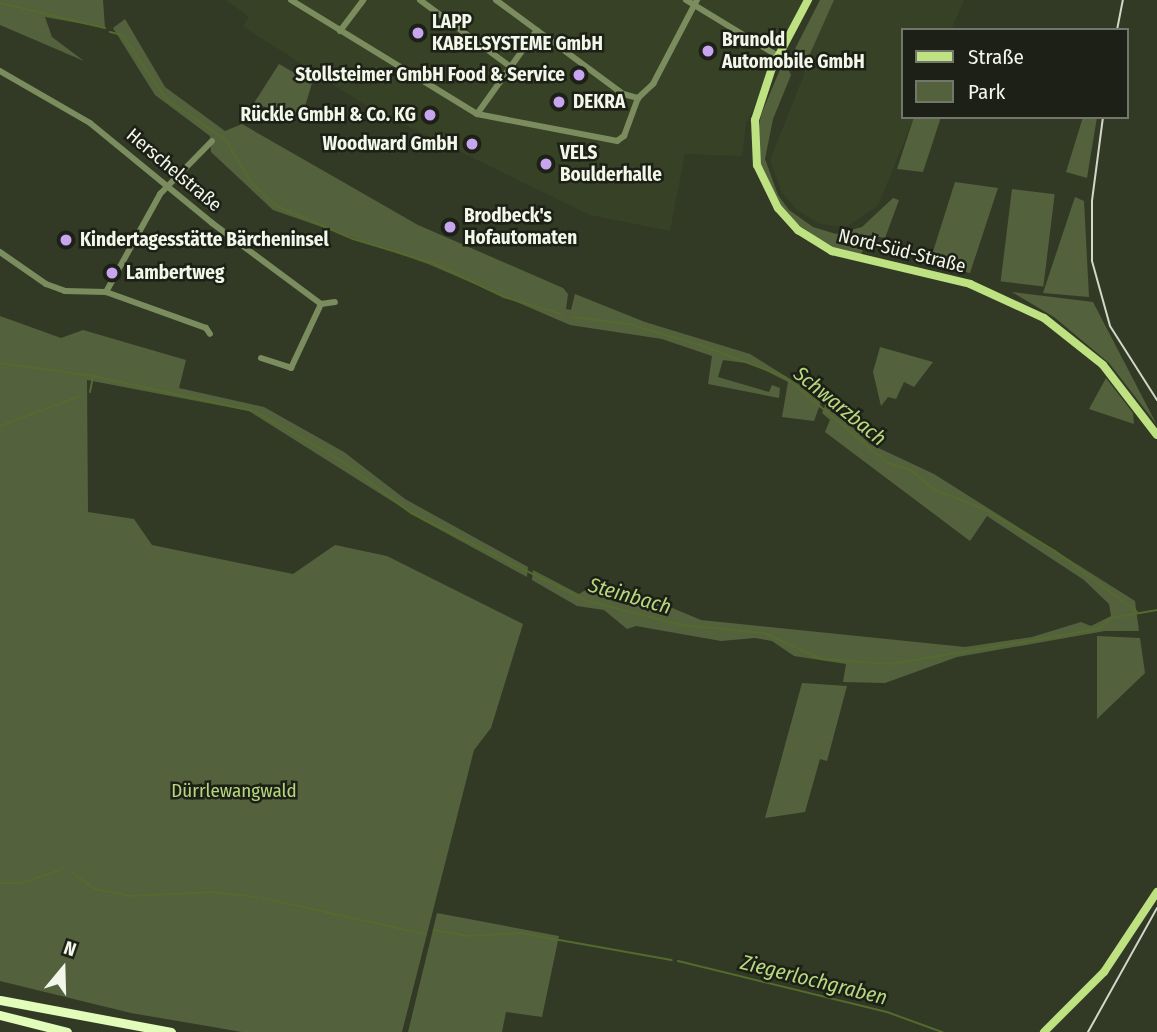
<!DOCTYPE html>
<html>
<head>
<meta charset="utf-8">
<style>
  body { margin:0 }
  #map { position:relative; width:1157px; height:1032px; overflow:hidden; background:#323a25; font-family:"Fira Sans Condensed",sans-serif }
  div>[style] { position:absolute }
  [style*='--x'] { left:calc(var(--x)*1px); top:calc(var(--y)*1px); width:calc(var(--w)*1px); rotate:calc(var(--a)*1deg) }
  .built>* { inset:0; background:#374125 }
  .green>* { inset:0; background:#54613d; transform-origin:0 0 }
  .stream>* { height:2px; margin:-1px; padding:0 1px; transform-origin:1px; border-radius:1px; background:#556a2d }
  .minor>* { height:6px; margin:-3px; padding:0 3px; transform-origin:3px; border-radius:3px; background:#7b8c5f }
  .major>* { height:8px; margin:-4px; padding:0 4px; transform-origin:4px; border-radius:4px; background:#bee182 }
  .highway>* { height:9px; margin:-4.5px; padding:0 4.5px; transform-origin:4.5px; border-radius:4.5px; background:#e2fcba }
  .tram>* { height:2px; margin:-1px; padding:0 1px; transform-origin:1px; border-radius:1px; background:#d2d7c9 }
  .dots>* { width:19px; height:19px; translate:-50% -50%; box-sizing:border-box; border:4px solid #1c2016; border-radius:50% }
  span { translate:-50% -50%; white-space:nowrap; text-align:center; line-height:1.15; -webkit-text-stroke:5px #1c2016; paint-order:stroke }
  .poi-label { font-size:19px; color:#f2f7ea; font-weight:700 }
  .left { translate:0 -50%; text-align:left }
  .right { translate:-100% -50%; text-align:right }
  .street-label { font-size:19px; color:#f2f7ea }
  .park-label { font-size:19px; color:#b7d77f }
  .water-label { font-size:21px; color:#b8d87f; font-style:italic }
  .legend { position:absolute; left:901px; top:28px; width:228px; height:91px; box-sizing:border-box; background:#1c2016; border:2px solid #72766b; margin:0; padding:9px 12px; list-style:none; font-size:21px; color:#f2f7ea }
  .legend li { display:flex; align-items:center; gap:14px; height:35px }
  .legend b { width:35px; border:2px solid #72766b }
  .north { position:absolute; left:28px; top:934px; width:70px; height:70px; -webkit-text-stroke:5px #1c2016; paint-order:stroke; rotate:19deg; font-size:19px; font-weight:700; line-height:28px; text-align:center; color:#f2f7ea }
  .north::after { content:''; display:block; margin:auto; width:24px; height:32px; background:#f2f7ea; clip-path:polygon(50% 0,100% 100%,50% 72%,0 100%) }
</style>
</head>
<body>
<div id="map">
  <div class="built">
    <i style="clip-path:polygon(226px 0,808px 0,746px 123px,742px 156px,685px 154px,670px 231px,590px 215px,368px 107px,243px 26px,249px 17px)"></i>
    <i style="clip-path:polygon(819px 0,964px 0,951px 30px,903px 30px,903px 117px,914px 117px,878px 206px,846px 227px,820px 224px,797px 210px,782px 193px,770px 160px,803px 77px)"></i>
  </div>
  <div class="green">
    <i style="clip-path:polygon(0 0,103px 0,105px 28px,45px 17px,52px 37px,84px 61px,0 25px)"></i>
    <i style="clip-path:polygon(820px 0,834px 0,805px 65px,795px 49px)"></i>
    <i style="clip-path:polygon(125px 19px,165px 87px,225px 131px,242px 124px,418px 225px,563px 288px,568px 294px,566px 309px,571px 310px,575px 294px,645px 322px,750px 354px,822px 399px,814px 421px,782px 417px,788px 382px,753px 364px,723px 360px,718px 377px,769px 392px,772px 385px,780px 388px,779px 398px,708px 384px,712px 356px,662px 339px,570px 325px,428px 264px,273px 210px,211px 152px,210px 136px,155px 95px,113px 28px)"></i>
    <i style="clip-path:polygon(279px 64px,312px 83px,301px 120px,254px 103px)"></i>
    <i style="clip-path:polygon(787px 66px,791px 75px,773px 119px,765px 159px,778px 195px,789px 210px,813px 227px,836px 234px,862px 227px,893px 198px,899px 200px,885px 238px,869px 235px,860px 257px,830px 247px,789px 218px,774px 199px,760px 163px,757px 139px,761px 115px,781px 67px)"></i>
    <i style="clip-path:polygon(914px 117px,941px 117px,923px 172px,897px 169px)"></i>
    <i style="clip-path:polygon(1083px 117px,1097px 117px,1087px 178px,1066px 172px)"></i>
    <i style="clip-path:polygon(955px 182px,998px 188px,970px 273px,929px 264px)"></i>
    <i style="left:1012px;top:189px;width:43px;height:93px;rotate:7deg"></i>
    <i style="clip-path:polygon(1075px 197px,1084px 201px,1089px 297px,1043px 293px)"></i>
    <i style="clip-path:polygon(1012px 292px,1093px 302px,1157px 425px,1109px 363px,1054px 317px)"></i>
    <i style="clip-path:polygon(0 316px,61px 338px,83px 330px,186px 360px,179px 388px,264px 407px,344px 452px,405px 499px,528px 567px,527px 577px,422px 520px,249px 411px,87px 380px,88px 512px,134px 519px,152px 545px,293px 574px,335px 545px,387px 556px,523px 624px,491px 728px,474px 750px,402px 1032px,242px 1032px,131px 1013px,0 981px)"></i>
    <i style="clip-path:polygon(880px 347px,933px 362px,914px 387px,904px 382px,896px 399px,888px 397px,881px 406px,873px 372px)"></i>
    <i style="clip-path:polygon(1106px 378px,1133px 413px,1134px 424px,1089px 409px)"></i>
    <i style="clip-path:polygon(826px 403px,870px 444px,934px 474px,1135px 601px,1139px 631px,1105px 631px,957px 657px,885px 683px,843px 682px,846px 664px,794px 656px,772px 641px,755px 638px,721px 641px,636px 626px,627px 629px,604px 610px,577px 606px,532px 580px,533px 570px,579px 594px,589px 588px,607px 594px,622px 587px,701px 620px,965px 647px,1032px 637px,1081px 622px,1091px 626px,1111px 616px,1109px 604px,1084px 580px,987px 516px,970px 541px,825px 432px,830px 420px,822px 413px)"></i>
    <i style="clip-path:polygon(1097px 636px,1140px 638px,1145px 673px,1097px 719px)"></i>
    <i style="clip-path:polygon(802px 683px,847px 686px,827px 761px,820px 759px,805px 812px,765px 818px)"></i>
    <i style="clip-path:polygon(437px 913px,559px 936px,542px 1017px,506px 1012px,502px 1032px,408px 1032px)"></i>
  </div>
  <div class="stream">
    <i style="--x:0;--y:3;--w:108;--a:13.4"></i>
    <i style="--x:110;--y:32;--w:12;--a:14"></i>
    <i style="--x:122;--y:35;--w:79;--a:55.3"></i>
    <i style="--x:167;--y:100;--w:71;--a:34.1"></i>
    <i style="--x:226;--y:140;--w:51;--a:59.4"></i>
    <i style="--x:252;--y:184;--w:33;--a:41"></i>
    <i style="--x:277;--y:206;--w:83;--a:23.5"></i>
    <i style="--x:353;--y:239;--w:84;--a:16.7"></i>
    <i style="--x:433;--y:263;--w:79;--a:25.6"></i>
    <i style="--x:504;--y:297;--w:60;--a:16.3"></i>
    <i style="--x:573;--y:317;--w:55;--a:7.3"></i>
    <i style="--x:628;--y:324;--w:78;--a:16.3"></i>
    <i style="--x:703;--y:346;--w:88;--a:20.7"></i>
    <i style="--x:785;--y:377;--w:134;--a:39.9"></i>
    <i style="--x:888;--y:463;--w:24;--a:17"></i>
    <i style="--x:911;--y:470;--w:31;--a:40"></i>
    <i style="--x:935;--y:490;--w:53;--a:21.2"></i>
    <i style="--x:984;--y:509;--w:82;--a:30.6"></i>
    <i style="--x:1055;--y:551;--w:102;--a:36.6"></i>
    <i style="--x:0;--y:363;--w:94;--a:8"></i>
    <i style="--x:93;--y:376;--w:165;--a:12.3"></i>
    <i style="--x:254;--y:411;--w:98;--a:29.5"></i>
    <i style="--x:339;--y:459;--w:90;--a:36.9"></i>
    <i style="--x:411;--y:513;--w:197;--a:26.6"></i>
    <i style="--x:587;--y:601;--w:98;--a:14.2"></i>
    <i style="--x:682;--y:625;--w:82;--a:5.6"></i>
    <i style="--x:764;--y:633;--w:63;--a:24.5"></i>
    <i style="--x:821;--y:659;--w:69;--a:4.1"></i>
    <i style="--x:890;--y:664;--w:171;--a:-9.4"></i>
    <i style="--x:1059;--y:636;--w:42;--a:-11"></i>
    <i style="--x:1100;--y:628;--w:15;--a:-42"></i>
    <i style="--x:1111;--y:618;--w:47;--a:-9.9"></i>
    <i style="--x:90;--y:392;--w:16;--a:-79"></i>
    <i style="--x:0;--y:426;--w:85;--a:-20.6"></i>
    <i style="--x:70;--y:871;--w:31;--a:36"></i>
    <i style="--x:95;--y:889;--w:37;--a:11"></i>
    <i style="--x:131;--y:896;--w:82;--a:-2.8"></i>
    <i style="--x:213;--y:892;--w:44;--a:6.5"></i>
    <i style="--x:0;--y:883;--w:22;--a:0"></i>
    <i style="--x:22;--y:883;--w:42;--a:-19.3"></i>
    <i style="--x:262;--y:898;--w:166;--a:12.5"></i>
    <i style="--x:434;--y:930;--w:35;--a:10"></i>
    <i style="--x:468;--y:936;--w:52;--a:-3.3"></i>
    <i style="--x:520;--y:933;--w:154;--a:10.1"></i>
    <i style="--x:678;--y:961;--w:215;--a:13.7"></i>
    <i style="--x:887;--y:1012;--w:59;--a:20"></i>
  </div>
  <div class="minor">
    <i style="--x:291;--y:0;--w:218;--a:31.5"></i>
    <i style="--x:477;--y:114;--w:143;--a:10.9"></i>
    <i style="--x:617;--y:141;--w:9;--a:-36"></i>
    <i style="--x:624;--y:136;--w:40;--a:-69.8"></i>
    <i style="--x:420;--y:0;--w:113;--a:36.4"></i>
    <i style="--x:496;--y:0;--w:158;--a:36.5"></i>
    <i style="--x:623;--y:94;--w:16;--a:15"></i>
    <i style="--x:686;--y:0;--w:108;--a:31.3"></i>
    <i style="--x:340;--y:31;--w:39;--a:-53"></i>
    <i style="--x:0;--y:71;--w:104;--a:30"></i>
    <i style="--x:90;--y:123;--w:158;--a:39.3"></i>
    <i style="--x:212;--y:223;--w:136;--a:36.6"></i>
    <i style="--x:638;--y:98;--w:21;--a:-43"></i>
    <i style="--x:653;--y:84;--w:95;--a:-62.4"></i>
    <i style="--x:477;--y:114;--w:103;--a:-54.5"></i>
    <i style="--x:0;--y:252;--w:56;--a:34.8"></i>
    <i style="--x:46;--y:284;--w:20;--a:20"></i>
    <i style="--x:65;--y:291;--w:41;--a:1.4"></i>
    <i style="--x:106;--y:292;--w:112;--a:-61.1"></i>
    <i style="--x:160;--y:194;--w:74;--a:-45.5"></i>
    <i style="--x:106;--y:292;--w:106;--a:19.8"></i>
    <i style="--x:206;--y:328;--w:7;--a:56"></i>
    <i style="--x:321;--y:304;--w:14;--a:-8"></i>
    <i style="--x:261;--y:358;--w:32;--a:18"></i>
    <i style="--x:291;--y:368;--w:71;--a:-64.9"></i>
  </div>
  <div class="major">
    <i style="--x:808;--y:0;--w:77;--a:117.9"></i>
    <i style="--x:772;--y:68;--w:55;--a:108.1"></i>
    <i style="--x:755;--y:120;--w:45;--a:87.5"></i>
    <i style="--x:757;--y:165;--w:48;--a:64"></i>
    <i style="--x:778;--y:208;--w:30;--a:48"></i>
    <i style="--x:798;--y:230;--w:40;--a:32"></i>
    <i style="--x:832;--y:251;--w:142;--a:13.4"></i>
    <i style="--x:970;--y:284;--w:81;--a:24.7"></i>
    <i style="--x:1044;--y:318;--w:75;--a:38.5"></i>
    <i style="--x:1103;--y:365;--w:88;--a:52.4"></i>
    <i style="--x:1044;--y:1032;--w:85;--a:-45"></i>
    <i style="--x:1104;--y:972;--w:96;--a:-56.5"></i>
  </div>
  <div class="highway">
    <i style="--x:0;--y:1000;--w:174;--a:10.6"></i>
    <i style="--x:0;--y:1015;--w:69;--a:14.2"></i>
  </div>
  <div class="tram">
    <i style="--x:1117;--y:30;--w:31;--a:-79"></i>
    <i style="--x:1103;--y:117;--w:85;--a:97.5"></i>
    <i style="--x:1092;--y:201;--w:60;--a:90"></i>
    <i style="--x:1092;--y:261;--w:67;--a:74.5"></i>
    <i style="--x:1110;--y:326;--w:88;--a:57.6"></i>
    <i style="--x:1088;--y:1032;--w:142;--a:-60.9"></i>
  </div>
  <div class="dots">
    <i style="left:418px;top:33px;background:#c8a6ef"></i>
    <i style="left:708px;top:51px;background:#c8a6ef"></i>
    <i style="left:579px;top:75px;background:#c8a6ef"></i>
    <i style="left:559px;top:102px;background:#c8a6ef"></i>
    <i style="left:430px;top:115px;background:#c8a6ef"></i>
    <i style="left:472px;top:144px;background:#c8a6ef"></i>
    <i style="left:546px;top:164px;background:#c8a6ef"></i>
    <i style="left:450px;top:227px;background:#c8a6ef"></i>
    <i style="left:66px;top:240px;background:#c8a6ef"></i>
    <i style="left:112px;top:273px;background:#c8a6ef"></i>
  </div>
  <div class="poi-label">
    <span class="left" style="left:432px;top:33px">LAPP<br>KABELSYSTEME GmbH</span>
    <span class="left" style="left:722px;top:51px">Brunold<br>Automobile GmbH</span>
    <span class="right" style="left:565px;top:75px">Stollsteimer GmbH Food &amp; Service</span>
    <span class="left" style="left:573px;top:102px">DEKRA</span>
    <span class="right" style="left:416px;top:115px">Rückle GmbH &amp; Co. KG</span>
    <span class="right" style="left:458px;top:144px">Woodward GmbH</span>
    <span class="left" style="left:560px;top:164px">VELS<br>Boulderhalle</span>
    <span class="left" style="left:464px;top:227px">Brodbeck's<br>Hofautomaten</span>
    <span class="left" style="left:80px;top:240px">Kindertagesstätte Bärcheninsel</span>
    <span class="left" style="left:126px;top:273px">Lambertweg</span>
  </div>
  <div class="street-label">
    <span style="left:174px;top:170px;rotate:40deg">Herschelstraße</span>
    <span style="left:902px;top:251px;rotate:14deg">Nord-Süd-Straße</span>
  </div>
  <div class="park-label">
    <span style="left:234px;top:791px">Dürrlewangwald</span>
  </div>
  <div class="water-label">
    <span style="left:840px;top:406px;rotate:39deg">Schwarzbach</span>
    <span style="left:630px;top:596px;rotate:16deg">Steinbach</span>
    <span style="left:814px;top:980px;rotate:14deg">Ziegerlochgraben</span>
  </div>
  <ul class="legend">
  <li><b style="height:9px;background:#bee182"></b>Straße</li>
  <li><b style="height:19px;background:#54613d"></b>Park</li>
  </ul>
  <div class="north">N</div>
</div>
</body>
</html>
